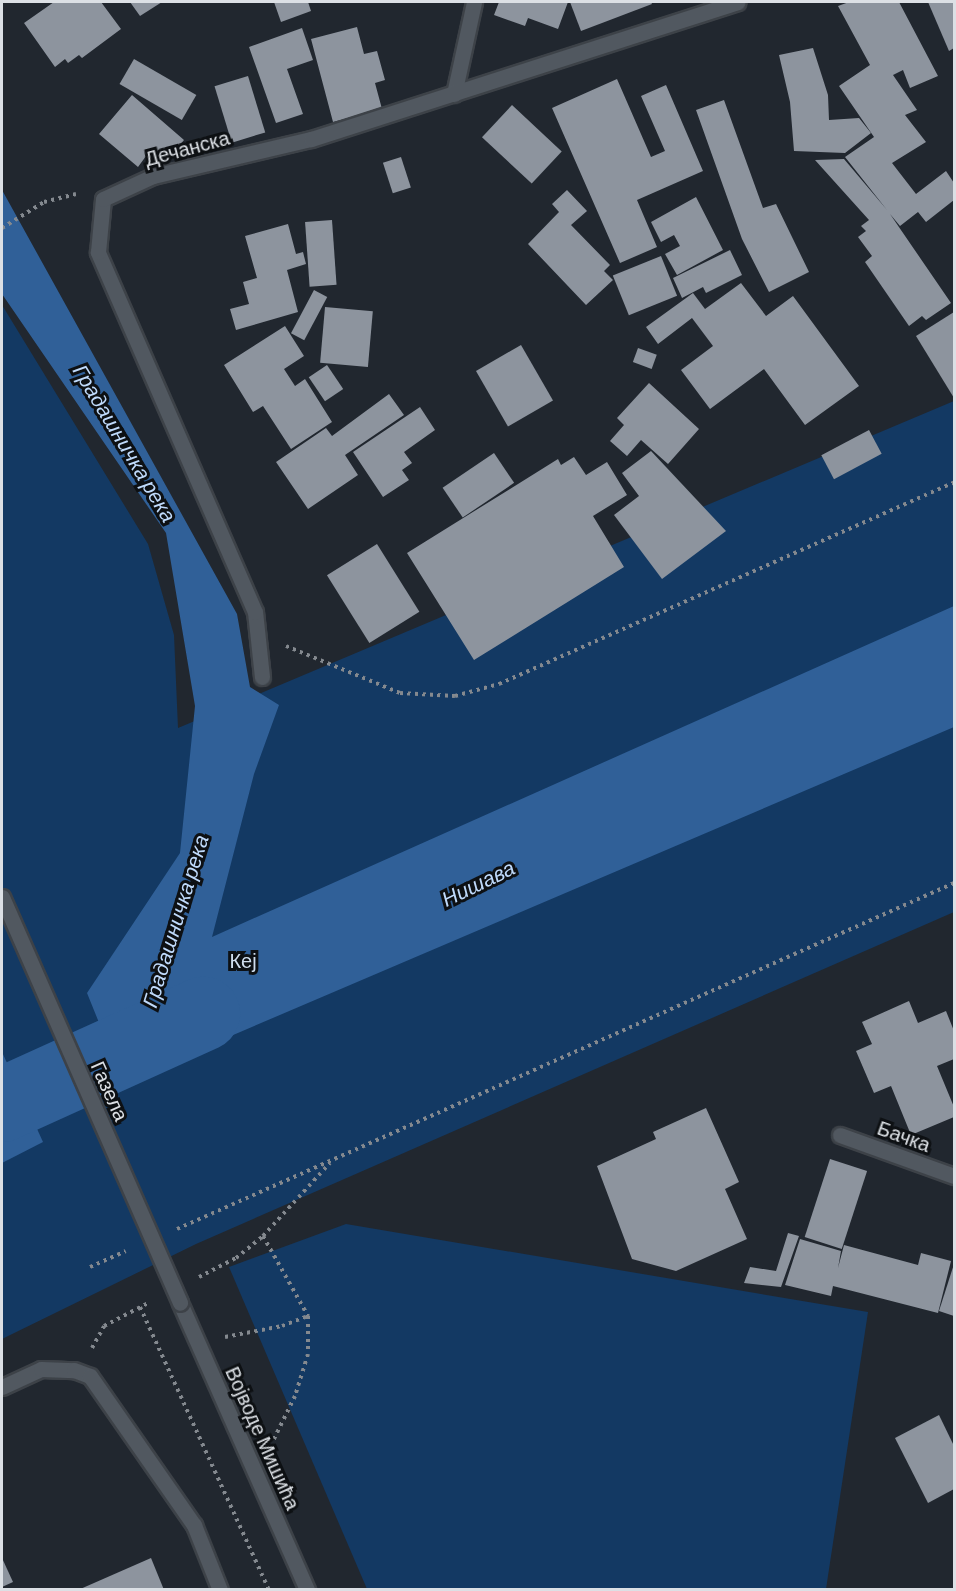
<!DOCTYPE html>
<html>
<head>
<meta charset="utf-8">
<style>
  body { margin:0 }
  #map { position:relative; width:956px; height:1591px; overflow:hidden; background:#21272f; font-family:Barlow,sans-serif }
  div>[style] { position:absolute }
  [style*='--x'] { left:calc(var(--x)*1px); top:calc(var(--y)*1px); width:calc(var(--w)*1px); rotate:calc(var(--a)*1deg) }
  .green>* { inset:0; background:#133963 }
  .water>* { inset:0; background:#306098 }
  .river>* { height:74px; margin:-37px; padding:0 37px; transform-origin:37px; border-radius:37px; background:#306098 }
  .building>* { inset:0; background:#8d949e; transform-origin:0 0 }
  .path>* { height:4px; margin-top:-2px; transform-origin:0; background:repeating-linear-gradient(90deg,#84898f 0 3px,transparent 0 7.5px) }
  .roads { filter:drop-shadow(2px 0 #3d4248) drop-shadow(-2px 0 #3d4248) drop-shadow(0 2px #3d4248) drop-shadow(0 -2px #3d4248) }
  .minor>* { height:15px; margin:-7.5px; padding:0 7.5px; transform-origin:7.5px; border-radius:7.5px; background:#515860 }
  .bridges { filter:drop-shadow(2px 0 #3d4248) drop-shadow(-2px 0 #3d4248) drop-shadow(0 2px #3d4248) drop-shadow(0 -2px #3d4248) }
  .minor-bridge>* { height:15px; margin:-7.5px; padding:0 7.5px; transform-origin:7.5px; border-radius:7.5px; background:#515860 }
  span { translate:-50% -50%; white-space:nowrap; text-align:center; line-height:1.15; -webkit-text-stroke:6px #0d1013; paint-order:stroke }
  .street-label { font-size:20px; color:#dce0e5 }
  .park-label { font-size:20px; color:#d0deee }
  .water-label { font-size:21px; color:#bfdafb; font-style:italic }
  .frame { position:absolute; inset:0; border:3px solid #dce0e5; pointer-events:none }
</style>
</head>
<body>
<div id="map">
  <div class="green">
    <i style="clip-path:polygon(2px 305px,148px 544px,174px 635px,178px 728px,954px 401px,954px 912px,196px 1244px,2px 1339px)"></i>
    <i style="clip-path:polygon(346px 1224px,868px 1312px,826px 1589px,367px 1589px,229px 1267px)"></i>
  </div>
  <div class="water">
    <i style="clip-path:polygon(2px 190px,237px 614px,250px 687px,279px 705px,254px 774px,212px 937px,954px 606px,954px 727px,123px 1082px,87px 993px,180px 853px,195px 706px,166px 533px,2px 294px)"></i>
    <i style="clip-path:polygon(2px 1052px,43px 1142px,2px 1163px)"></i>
  </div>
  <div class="river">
    <i style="--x:2;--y:1105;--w:221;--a:-24.4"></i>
  </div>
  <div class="building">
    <i style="clip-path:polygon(54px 2px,101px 2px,121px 29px,82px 58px,79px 55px,68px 63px,65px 59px,55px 67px,24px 23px)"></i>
    <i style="clip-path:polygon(130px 2px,162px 2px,140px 16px)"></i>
    <i style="clip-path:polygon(274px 2px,308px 2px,311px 11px,281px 22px)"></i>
    <i style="clip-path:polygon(499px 2px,568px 2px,558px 29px,528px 18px,525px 26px,494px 15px)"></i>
    <i style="clip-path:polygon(570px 2px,651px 2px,652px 4px,581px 31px)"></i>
    <i style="clip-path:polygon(849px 2px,899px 2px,938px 76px,910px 88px,903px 70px,893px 75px,917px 110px,905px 115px,926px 142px,892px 163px,916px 194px,946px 171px,954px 183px,954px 200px,926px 222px,918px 212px,900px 226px,890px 214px,951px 303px,926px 320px,922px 316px,909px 326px,865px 262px,872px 256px,858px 237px,866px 231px,861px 226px,869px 220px,815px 160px,844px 159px,887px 210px,845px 157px,874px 137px,839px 86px,870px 65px,838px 6px)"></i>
    <i style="clip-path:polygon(928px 2px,954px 2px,954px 48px,949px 51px)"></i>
    <i style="clip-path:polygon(357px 27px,364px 54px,377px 51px,385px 80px,375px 83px,382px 109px,333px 122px,311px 39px)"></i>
    <i style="clip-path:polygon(302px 28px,313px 60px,287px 69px,303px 114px,276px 123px,249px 47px)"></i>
    <i style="clip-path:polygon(813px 48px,828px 95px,829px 120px,859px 118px,871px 133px,845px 153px,794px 151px,790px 102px,779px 55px)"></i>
    <i style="left:134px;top:59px;width:72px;height:29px;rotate:30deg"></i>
    <i style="left:248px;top:76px;width:59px;height:35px;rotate:73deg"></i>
    <i style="clip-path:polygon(617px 79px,651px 157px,665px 151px,641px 96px,666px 85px,703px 171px,637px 200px,657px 247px,620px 263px,552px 108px)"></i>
    <i style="clip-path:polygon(132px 95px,184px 140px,164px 164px,149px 152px,138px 167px,99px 134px)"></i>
    <i style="clip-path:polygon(724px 100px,763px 208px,776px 204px,809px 272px,769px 292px,742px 239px,696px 110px)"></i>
    <i style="left:512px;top:105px;width:68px;height:44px;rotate:43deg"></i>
    <i style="left:401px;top:157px;width:32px;height:19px;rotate:72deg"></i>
    <i style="clip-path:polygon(567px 190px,587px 211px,571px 225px,610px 265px,604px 271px,613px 280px,586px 305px,528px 244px,559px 212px,552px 204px)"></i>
    <i style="clip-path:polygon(696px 197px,723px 250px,677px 275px,665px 254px,680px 246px,674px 235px,661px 242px,651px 222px)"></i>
    <i style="left:332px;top:220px;width:65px;height:27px;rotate:86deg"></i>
    <i style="clip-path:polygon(288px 224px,296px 254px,303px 252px,306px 264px,287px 270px,298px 312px,236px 330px,230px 309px,249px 304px,243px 282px,257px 278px,245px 236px)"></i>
    <i style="clip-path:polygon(730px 250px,742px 275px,706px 293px,703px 287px,682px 298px,673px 278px)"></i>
    <i style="left:661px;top:256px;width:43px;height:52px;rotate:68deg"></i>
    <i style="clip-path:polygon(741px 283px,766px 316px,793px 296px,859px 386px,805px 425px,764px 369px,710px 409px,681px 370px,713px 346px,692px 318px,658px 344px,646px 327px,693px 293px,705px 309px)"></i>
    <i style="left:314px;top:290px;width:15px;height:49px;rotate:28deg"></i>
    <i style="left:325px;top:307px;width:48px;height:56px;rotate:5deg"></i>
    <i style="clip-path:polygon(954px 312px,954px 398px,916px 336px)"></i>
    <i style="clip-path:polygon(285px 326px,304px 356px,284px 369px,295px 386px,305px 379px,332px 422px,291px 449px,263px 406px,253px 412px,224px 365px)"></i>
    <i style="left:521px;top:345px;width:64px;height:52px;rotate:60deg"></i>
    <i style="left:638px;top:348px;width:20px;height:15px;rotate:20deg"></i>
    <i style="left:327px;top:365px;width:29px;height:22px;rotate:56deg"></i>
    <i style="clip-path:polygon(649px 383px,699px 429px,668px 464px,641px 440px,627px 456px,610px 441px,624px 425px,617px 418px)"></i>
    <i style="clip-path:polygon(389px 394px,404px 415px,345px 455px,358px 475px,308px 509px,276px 462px,326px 428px,332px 436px)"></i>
    <i style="clip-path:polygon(420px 407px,435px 430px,404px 452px,412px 463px,402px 470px,409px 480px,383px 497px,353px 452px)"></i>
    <i style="left:869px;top:430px;width:27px;height:54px;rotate:62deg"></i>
    <i style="clip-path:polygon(651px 451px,726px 531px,662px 579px,614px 515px,639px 496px,622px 473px)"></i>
    <i style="left:494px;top:453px;width:36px;height:62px;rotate:56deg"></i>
    <i style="clip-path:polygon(574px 457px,586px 475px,607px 462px,627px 495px,593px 516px,624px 567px,474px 660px,407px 553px,558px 459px,561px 465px)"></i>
    <i style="left:377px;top:544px;width:80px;height:59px;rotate:58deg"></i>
    <i style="clip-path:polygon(909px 1001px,918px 1023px,946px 1011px,954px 1031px,954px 1059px,937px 1066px,954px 1107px,954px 1117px,911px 1135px,891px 1086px,874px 1093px,856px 1051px,872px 1044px,862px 1022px)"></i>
    <i style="clip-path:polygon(706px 1108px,739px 1182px,725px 1189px,747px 1239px,676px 1271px,632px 1259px,597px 1166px,656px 1139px,653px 1132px)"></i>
    <i style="left:830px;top:1159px;width:39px;height:82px;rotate:18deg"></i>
    <i style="clip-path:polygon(788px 1233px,799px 1236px,781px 1287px,744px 1283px,750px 1267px,776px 1271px)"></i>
    <i style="clip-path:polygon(800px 1239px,841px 1251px,838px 1268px,844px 1245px,918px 1265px,921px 1253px,951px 1261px,938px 1313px,833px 1286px,831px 1296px,785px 1285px)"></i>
    <i style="clip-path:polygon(954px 1264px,954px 1316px,939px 1311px)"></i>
    <i style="clip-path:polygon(939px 1415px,954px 1446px,954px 1489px,928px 1503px,895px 1438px)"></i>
    <i style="clip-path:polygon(2px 1558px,13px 1582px,2px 1587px)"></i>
    <i style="clip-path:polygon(151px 1558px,164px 1590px,78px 1590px)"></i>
  </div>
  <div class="path">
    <i style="--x:2;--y:228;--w:49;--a:-31.8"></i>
    <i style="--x:44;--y:202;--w:33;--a:-14"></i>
    <i style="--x:286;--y:646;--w:123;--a:22.4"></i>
    <i style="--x:400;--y:693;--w:55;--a:3.1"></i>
    <i style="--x:455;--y:696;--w:46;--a:-15.3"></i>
    <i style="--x:499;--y:684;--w:498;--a:-23.9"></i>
    <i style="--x:177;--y:1229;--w:851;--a:-24"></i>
    <i style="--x:263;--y:1236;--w:92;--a:60.6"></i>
    <i style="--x:308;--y:1316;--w:38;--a:90"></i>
    <i style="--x:308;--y:1354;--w:44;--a:107.2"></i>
    <i style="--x:295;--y:1396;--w:50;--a:116.1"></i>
    <i style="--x:90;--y:1267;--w:39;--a:-24"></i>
    <i style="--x:199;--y:1277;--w:42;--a:-27.2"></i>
    <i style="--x:236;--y:1258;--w:35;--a:-39"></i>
    <i style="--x:263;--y:1236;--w:99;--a:-47.5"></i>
    <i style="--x:140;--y:1307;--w:311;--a:65.5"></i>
    <i style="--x:225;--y:1337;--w:58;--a:-10.9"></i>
    <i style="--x:282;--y:1326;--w:28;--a:-21"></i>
    <i style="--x:92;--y:1348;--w:25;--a:-61"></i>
    <i style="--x:104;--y:1326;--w:52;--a:-27.6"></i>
  </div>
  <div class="roads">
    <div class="minor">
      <i style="--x:454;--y:94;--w:94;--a:-77.7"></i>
      <i style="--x:262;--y:677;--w:65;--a:-96.1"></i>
      <i style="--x:255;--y:612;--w:393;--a:-113.6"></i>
      <i style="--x:98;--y:252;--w:53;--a:-84.6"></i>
      <i style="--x:103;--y:199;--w:55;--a:-24.7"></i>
      <i style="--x:153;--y:176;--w:162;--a:-13.2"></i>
      <i style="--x:311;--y:139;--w:448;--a:-17.8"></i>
      <i style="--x:840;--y:1135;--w:121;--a:19.8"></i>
      <i style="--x:180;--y:1303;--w:314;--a:66.1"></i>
      <i style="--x:2;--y:1387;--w:43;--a:-24.8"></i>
      <i style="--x:41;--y:1369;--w:33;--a:2"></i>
      <i style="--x:74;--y:1370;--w:17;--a:21"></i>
      <i style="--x:90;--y:1376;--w:182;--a:55.1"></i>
      <i style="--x:194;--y:1525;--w:70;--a:68.2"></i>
    </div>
  </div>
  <div class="bridges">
    <div class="minor-bridge">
      <i style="--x:2;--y:897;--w:443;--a:66.3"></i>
    </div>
  </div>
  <div class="street-label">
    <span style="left:187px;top:148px;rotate:-15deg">Дечанска</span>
    <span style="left:110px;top:1091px;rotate:66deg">Газела</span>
    <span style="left:904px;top:1136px;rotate:20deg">Бачка</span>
    <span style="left:263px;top:1438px;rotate:66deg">Војводе Мишића</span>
  </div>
  <div class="park-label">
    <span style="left:243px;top:960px">Кеј</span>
  </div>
  <div class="water-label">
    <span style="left:125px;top:443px;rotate:59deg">Градашничка река</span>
    <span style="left:478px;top:883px;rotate:-26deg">Нишава</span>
    <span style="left:175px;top:921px;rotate:-73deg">Градашничка река</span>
  </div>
  <div class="frame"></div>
</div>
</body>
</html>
